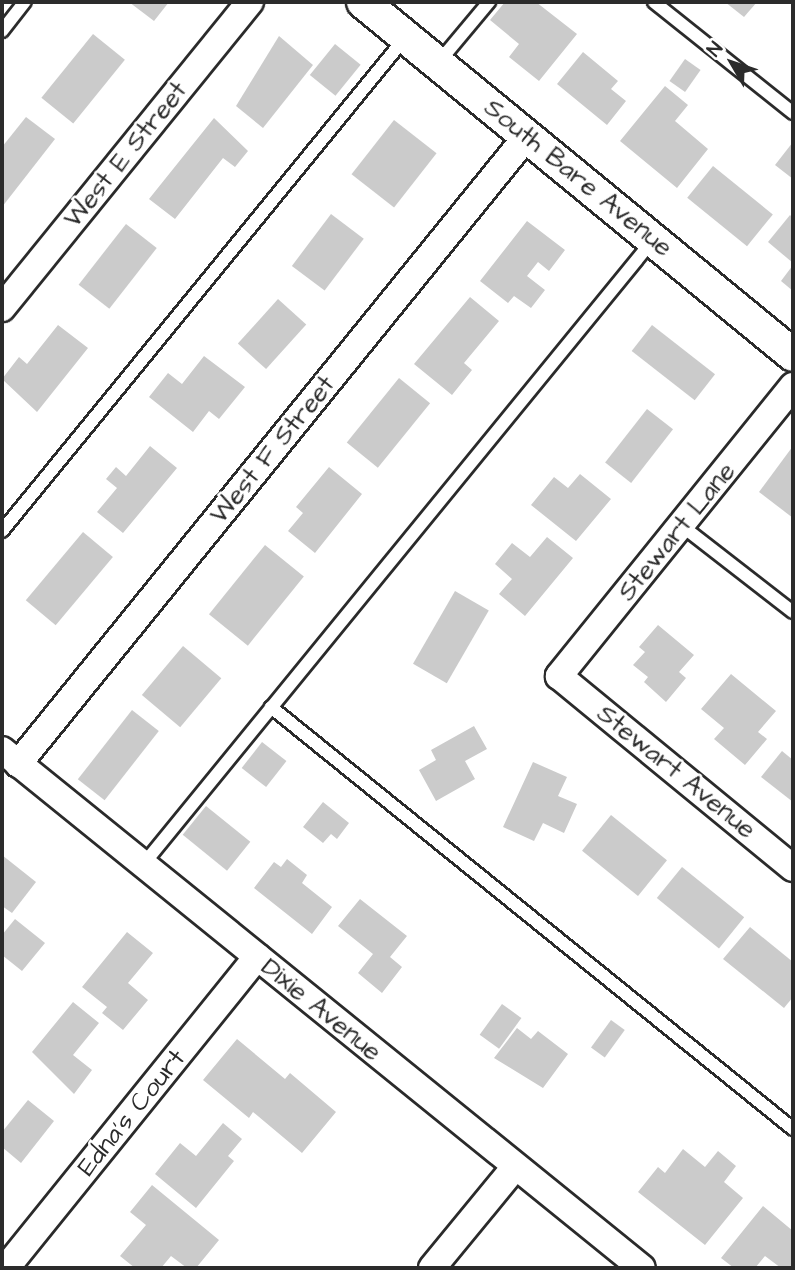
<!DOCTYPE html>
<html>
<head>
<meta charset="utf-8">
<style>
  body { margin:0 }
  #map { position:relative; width:795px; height:1270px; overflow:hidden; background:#fff; font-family:"Architects Daughter",sans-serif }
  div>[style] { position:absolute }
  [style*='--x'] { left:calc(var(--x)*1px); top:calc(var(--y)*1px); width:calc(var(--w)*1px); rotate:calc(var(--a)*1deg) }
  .building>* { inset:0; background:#cbcbcb; transform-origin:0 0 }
  .roads { filter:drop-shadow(2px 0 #2b2b2b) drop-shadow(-2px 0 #2b2b2b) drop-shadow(0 2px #2b2b2b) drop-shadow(0 -2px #2b2b2b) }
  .service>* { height:12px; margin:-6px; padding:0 6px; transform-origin:6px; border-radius:6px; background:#fff }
  .minor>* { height:26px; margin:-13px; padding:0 13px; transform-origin:13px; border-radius:13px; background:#fff }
  .tertiary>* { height:32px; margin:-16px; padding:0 16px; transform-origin:16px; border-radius:16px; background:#fff }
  span { translate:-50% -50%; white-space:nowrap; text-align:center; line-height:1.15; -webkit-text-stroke:5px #fff; paint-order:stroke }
  .street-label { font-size:26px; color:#2b2b2b }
  .frame { position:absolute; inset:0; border:4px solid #2b2b2b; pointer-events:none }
  .north { position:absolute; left:697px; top:28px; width:70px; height:70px; -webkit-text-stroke:5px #fff; paint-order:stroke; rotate:309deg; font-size:19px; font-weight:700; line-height:28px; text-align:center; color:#2b2b2b }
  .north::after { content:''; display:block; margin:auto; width:24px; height:32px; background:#2b2b2b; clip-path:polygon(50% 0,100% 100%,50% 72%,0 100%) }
</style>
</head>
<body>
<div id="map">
  <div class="building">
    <i style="clip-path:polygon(129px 2px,169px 2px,154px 21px)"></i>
    <i style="clip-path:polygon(505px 2px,536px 2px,577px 34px,539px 81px,509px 57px,519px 44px,490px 20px)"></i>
    <i style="clip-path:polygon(725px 2px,757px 2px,744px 17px)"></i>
    <i style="left:93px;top:34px;width:41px;height:82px;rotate:39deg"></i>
    <i style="clip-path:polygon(279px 36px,313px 65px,263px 128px,236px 106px)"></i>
    <i style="left:335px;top:44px;width:33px;height:40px;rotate:39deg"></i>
    <i style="clip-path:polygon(583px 52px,618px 81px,611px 89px,626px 101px,607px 125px,557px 84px)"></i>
    <i style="left:685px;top:59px;width:19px;height:27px;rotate:35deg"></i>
    <i style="clip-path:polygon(665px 86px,688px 105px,675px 121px,708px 149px,677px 188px,620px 141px)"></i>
    <i style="clip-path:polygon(26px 117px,55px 139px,2px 207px,2px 147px)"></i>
    <i style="clip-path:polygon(214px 118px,248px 151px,235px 167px,223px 158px,175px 219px,149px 199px)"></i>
    <i style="left:394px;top:120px;width:54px;height:69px;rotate:38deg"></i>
    <i style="clip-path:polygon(793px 142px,793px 179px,775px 165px)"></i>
    <i style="left:713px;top:166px;width:77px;height:41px;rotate:39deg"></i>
    <i style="left:331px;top:214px;width:41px;height:65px;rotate:37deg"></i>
    <i style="clip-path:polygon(790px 215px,793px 218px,793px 263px,768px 242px)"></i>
    <i style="clip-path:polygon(527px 221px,565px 250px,549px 271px,538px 262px,527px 276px,545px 290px,531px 308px,514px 296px,508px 303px,480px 281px)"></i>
    <i style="left:126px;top:224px;width:39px;height:77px;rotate:38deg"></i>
    <i style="clip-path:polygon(793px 265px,793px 291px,781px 281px)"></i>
    <i style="clip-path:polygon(470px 297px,499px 321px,464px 363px,472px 370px,452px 395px,414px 364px)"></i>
    <i style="left:278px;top:299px;width:38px;height:60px;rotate:42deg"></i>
    <i style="clip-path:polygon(58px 325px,88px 348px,37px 412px,2px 379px,19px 357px,27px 364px)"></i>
    <i style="left:652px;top:325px;width:80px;height:33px;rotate:38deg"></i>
    <i style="clip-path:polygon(204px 356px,245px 387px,219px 419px,209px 411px,193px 432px,149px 397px,168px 373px,182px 384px)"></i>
    <i style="left:399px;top:378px;width:40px;height:83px;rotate:39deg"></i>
    <i style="left:647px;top:409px;width:33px;height:68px;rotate:38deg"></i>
    <i style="clip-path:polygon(150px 446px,177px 468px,123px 533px,97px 512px,117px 488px,106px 479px,116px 467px,126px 476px)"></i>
    <i style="clip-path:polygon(793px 446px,793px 518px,759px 492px)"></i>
    <i style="clip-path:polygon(329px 467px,362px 494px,315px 553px,288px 531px,303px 513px,296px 507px)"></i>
    <i style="clip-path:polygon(580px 474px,611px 499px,576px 541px,531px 505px,554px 477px,568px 488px)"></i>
    <i style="left:83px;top:532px;width:39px;height:89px;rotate:40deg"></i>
    <i style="clip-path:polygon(547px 537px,573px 558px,525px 616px,499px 594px,512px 579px,495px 564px,512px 543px,530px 557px)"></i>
    <i style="left:265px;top:545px;width:50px;height:89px;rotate:39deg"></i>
    <i style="left:455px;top:591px;width:39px;height:84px;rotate:30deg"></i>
    <i style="clip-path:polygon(658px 625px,694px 655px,679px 672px,686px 678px,666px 702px,644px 682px,648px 677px,633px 665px,645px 652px,639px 647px)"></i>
    <i style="left:183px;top:646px;width:50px;height:64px;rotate:40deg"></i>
    <i style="clip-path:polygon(731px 674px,776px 711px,758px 732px,767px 739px,745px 765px,714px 739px,724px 728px,701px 709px)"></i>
    <i style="left:132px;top:710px;width:34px;height:88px;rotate:38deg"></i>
    <i style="clip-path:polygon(474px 726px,487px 749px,465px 761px,475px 779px,436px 801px,419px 770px,436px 760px,431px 750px)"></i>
    <i style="left:262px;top:742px;width:31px;height:33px;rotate:38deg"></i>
    <i style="clip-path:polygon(782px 751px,793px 760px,793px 802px,761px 777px)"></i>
    <i style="clip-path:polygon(533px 762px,567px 777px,558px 796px,577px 804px,564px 833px,543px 823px,534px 841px,503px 827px)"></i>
    <i style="clip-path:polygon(323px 802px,349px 823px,337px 839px,331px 834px,323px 843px,303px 827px)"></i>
    <i style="left:206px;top:806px;width:57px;height:37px;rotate:39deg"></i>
    <i style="left:611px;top:815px;width:72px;height:46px;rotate:39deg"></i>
    <i style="clip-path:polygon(2px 855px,36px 882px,12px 913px,2px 906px)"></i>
    <i style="clip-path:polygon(287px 859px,307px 875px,302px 883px,332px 907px,312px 934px,254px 888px,274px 862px,281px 867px)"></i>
    <i style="left:682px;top:867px;width:80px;height:40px;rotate:39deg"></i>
    <i style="clip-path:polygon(360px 899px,407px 936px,390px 957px,402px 967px,382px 993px,358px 973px,373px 954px,338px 926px)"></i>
    <i style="clip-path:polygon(15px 919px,45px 943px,22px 971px,2px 955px,2px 935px)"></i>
    <i style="clip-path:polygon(750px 927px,793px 962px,793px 997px,784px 1008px,723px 959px)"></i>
    <i style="clip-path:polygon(127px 932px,153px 953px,128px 983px,148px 1000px,123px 1030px,102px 1013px,107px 1007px,82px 987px)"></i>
    <i style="clip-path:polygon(73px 1002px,99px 1023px,73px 1055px,92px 1070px,74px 1094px,32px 1052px)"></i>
    <i style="left:502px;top:1004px;width:24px;height:38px;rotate:36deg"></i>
    <i style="left:611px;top:1020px;width:17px;height:34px;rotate:36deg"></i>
    <i style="clip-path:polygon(517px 1028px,531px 1039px,538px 1031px,568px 1054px,543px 1088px,494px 1058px)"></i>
    <i style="clip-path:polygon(237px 1039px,285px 1079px,290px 1073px,336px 1112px,302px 1153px,253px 1112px,249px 1118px,203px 1080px)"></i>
    <i style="clip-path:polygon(28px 1100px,54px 1121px,21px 1163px,2px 1147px,2px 1132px)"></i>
    <i style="clip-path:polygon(223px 1123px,242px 1139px,228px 1156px,234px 1161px,196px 1208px,155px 1174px,180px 1143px,196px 1156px)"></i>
    <i style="clip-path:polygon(683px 1149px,705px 1167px,718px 1151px,736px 1166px,724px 1182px,743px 1198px,705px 1245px,638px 1192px,658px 1167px,665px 1173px)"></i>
    <i style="clip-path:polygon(152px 1185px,219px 1240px,196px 1268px,187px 1268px,171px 1256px,161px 1268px,135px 1268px,120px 1256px,146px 1225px,130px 1212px)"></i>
    <i style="clip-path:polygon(763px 1206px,793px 1231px,793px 1268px,781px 1268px,765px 1256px,755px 1268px,734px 1268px,721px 1258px)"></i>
  </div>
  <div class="roads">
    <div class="service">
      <i style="--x:654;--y:2;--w:178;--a:38.6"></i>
      <i style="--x:2;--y:31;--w:37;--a:-52"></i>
      <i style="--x:438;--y:63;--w:80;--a:-50.1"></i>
      <i style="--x:682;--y:526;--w:140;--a:37.8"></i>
      <i style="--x:2;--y:531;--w:637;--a:-50.74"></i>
      <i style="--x:271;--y:707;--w:671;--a:38.95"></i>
      <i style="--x:142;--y:866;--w:808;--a:-50.78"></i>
    </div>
    <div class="minor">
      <i style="--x:2;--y:308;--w:394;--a:-51"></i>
      <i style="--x:793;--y:386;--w:373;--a:128.9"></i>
      <i style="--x:559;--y:676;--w:303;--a:39.4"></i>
      <i style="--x:2;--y:750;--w:823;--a:38.99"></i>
      <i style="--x:18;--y:764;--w:808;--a:-50.97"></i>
      <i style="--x:6;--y:1268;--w:400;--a:-51.1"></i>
      <i style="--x:432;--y:1268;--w:131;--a:-50.6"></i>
    </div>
    <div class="tertiary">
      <i style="--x:363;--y:2;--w:556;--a:39.38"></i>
    </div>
  </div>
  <div class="street-label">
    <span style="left:126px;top:155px;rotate:-51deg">West E Street</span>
    <span style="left:578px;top:178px;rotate:39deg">South Bare Avenue</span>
    <span style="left:273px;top:450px;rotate:-51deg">West F Street</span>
    <span style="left:677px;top:532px;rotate:-51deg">Stewart Lane</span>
    <span style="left:676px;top:772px;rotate:39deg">Stewart Avenue</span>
    <span style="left:321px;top:1010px;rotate:39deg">Dixie Avenue</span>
    <span style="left:132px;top:1113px;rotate:-51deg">Edna's Court</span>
  </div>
  <div class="frame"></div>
  <div class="north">N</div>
</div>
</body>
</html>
